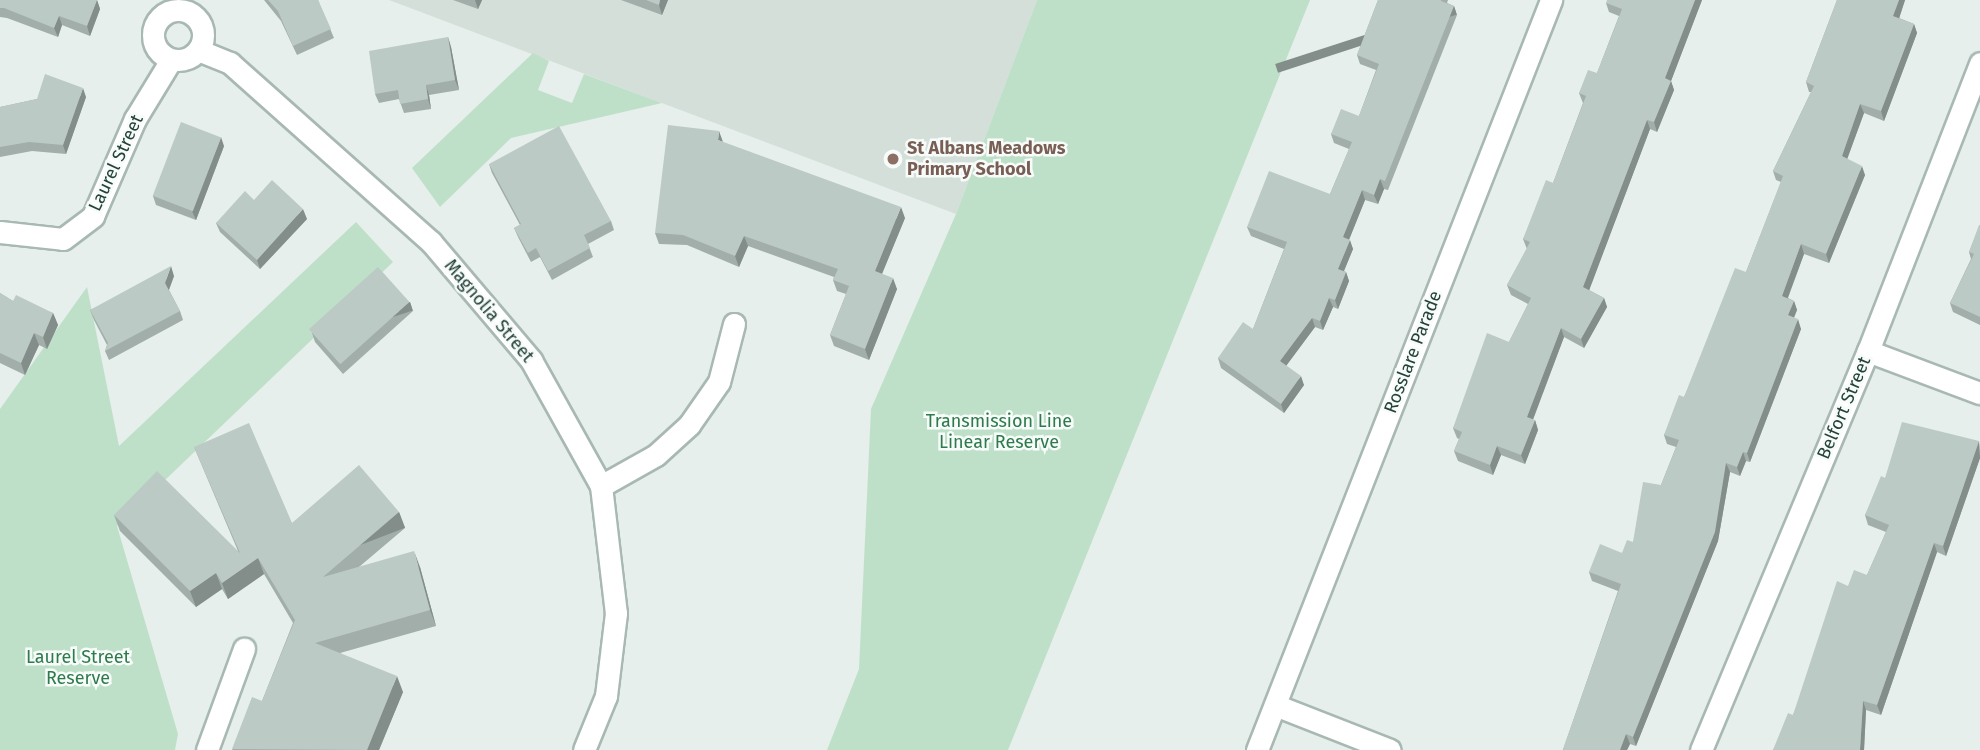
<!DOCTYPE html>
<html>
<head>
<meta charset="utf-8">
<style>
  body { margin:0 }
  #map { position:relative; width:1980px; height:750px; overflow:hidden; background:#e6efeb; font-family:"Fira Sans",sans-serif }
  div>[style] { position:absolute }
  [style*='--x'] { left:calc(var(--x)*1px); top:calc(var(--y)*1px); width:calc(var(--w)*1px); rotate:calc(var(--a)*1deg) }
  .built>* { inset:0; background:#d4dfda }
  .green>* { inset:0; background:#bfe0c8 }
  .roads { filter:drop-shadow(2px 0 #a8b8b2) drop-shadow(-2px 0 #a8b8b2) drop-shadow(0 2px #a8b8b2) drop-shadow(0 -2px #a8b8b2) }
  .minor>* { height:21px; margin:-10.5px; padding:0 10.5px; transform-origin:10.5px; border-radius:10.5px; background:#fff }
  .minor>.ring { margin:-10.5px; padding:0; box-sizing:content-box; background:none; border:21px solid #fff; border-radius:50% }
  .wall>* { inset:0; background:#a1aea9 }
  .shaded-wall>* { inset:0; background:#838d89; transform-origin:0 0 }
  .building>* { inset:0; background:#bbcac4; transform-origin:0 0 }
  .dots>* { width:19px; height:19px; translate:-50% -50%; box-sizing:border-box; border:4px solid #f7fbf9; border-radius:50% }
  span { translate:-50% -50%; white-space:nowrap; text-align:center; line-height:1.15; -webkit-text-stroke:5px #f7fbf9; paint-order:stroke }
  .education-label { font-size:18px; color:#785e54; font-weight:700 }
  .left { translate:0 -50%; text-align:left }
  .street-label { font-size:18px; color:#24423a }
  .park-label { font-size:18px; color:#2d7a4b }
</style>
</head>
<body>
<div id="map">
  <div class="built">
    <i style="clip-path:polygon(389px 0,1037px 0,956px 214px)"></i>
  </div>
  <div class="green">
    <i style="clip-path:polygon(1037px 0,1310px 0,1008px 750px,827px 750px,859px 669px,871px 409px,956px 214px)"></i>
    <i style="clip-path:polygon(533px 53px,549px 61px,538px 90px,572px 103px,584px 74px,662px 103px,511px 138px,440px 207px,412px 168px)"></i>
    <i style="clip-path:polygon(356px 222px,393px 262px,117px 526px,178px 734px,175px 750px,0 750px,0 409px,87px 287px,119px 446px)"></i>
  </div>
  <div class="roads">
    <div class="minor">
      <i class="ring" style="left:153px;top:10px;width:29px;height:29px"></i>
      <i style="--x:198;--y:50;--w:35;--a:22"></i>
      <i style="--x:230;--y:63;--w:269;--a:41.7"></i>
      <i style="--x:431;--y:242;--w:155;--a:49.7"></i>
      <i style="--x:531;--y:360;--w:144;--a:60.9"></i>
      <i style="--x:601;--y:486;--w:128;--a:83.3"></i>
      <i style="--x:616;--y:613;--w:84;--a:96.9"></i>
      <i style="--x:606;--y:696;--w:58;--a:112.2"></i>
      <i style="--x:0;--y:232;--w:63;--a:6.3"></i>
      <i style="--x:63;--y:239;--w:38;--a:-37"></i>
      <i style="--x:93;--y:216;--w:106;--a:-66.6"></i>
      <i style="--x:135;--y:119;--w:69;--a:-58.6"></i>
      <i style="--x:1868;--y:351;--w:120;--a:20.6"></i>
      <i style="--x:601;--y:486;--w:63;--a:-29.4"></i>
      <i style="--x:656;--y:455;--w:45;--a:-42.3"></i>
      <i style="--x:689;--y:425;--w:52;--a:-55.1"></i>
      <i style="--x:719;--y:382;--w:60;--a:-75.5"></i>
      <i style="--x:1275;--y:705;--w:123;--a:21.4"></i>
      <i style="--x:207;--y:750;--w:108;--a:-69.9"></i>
      <i style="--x:1257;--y:750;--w:806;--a:-68.59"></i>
      <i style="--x:1701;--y:750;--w:433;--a:-67.3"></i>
      <i style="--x:1868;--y:351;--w:309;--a:-68.7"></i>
    </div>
  </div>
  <div class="wall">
    <i style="clip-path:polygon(0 0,97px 0,100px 9px,90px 36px,62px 25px,58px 37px,7px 18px,0 17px)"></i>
    <i style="clip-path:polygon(264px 0,318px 0,334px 38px,297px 55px,281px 21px)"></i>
    <i style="clip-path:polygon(453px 0,482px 0,478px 9px)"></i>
    <i style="clip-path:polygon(621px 0,668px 0,662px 15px)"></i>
    <i style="clip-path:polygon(1378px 0,1448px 0,1447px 3px,1454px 6px,1457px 15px,1388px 190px,1384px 189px,1378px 204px,1365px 200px,1349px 240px,1353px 249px,1344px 271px,1346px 272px,1349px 281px,1338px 309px,1333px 307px,1323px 330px,1315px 327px,1286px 366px,1304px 385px,1284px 413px,1221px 368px,1218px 358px,1253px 329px,1284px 249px,1251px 236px,1247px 227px,1330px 194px,1349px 149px,1334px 143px,1331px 134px,1359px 116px,1376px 70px,1360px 64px,1357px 55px)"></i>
    <i style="clip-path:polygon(1702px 0,1671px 81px,1674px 90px,1657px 132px,1650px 129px,1589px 290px,1604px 298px,1607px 307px,1584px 348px,1564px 337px,1533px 420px,1535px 420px,1538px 430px,1525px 464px,1501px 455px,1493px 475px,1458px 461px,1454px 451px,1459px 439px,1457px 438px,1453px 428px,1509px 342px,1528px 304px,1511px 295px,1507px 285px,1527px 249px,1523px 239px,1553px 183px,1583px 103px,1579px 93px,1597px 73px,1619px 16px,1609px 12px,1606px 3px)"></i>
    <i style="clip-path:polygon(1837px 0,1905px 0,1899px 18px,1914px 24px,1917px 33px,1884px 121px,1864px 113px,1847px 159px,1865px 175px,1829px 263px,1804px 254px,1788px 298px,1794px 301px,1797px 310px,1794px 318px,1801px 329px,1750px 462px,1746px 461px,1740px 476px,1730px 472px,1718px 541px,1636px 746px,1630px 744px,1627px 750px,1563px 750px,1618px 591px,1592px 581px,1589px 572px,1622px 553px,1633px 542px,1661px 485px,1676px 447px,1667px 444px,1664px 435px,1684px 397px,1746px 272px,1781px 182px,1776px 180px,1773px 171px,1811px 92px,1809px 92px,1806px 82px)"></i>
    <i style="clip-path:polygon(448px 37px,451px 47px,459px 90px,429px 95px,431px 109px,404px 113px,399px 99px,379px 103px,375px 94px)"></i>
    <i style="clip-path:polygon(86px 97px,66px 154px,32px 151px,0 157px,0 107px,37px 99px)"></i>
    <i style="clip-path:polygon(224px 146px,196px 220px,156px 205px,153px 196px)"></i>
    <i style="clip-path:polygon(489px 164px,611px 221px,614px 230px,588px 244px,593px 257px,552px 280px,540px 257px,531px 262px,518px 237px,514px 228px,520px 225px,492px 173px)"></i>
    <i style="clip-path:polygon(254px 200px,307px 219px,260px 269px,220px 232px,216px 223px)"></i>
    <i style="clip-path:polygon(905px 218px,882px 274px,897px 289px,869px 360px,834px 346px,830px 335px,846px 294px,837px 291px,833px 280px,834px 277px,748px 246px,739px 267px,687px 245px,659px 244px,655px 233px)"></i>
    <i style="clip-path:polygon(1980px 225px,1980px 325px,1953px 312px,1950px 303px,1971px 259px,1969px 252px)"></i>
    <i style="clip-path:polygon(174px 276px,169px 290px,180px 311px,183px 320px,109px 360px,105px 351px,107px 345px,94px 320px,90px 310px)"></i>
    <i style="clip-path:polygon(0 293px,13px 301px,53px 313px,58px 325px,47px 349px,39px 345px,25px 375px,0 363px)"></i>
    <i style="clip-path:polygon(410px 302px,413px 311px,343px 374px,315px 342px,312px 333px)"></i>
    <i style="clip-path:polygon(1979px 441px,1980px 458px,1946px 556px,1937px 552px,1881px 715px,1866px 710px,1864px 750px,1773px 750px,1793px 715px,1848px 586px,1867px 575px,1886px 532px,1868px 525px,1865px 515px,1885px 478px)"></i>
    <i style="clip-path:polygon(194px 447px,292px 523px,399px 512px,405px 528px,359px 567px,420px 567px,436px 626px,340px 653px,403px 692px,379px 750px,232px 750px,262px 701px,293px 623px,264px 574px,228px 599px,222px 589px,196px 607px,120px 531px,114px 515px,238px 551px)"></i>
  </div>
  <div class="shaded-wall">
    <i style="clip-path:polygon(97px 0,100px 9px,90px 36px,87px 26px)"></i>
    <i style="clip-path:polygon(475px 0,482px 0,478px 9px)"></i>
    <i style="clip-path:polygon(660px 0,668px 0,662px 15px,659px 5px)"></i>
    <i style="clip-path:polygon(1695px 0,1702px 0,1671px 81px,1674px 90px,1657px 132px,1654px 122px,1665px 78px)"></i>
    <i style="clip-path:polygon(1899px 0,1905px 0,1897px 25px,1893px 16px)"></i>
    <i style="left:1454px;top:6px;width:9px;height:188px;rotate:72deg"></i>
    <i style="clip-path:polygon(59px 16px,62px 25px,58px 37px,54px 28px)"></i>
    <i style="clip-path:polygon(1914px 24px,1917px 33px,1884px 121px,1881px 111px)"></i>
    <i style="clip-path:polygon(448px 37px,451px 47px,459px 90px,455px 80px)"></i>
    <i style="clip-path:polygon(426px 85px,429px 95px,431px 109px,428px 99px)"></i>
    <i style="clip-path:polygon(83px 88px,86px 97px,66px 154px,63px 145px)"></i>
    <i style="clip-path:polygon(1860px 104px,1864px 113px,1845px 165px,1842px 156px)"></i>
    <i style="clip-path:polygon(1647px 120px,1650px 129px,1587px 296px,1583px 287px)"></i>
    <i style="clip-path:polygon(719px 131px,723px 142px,718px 140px)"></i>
    <i style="clip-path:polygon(221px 137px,224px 146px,196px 220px,192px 211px)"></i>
    <i style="clip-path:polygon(1862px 166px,1865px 175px,1829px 263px,1826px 254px)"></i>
    <i style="clip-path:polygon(1380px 179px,1384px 189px,1378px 204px,1374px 195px)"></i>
    <i style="clip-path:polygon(1362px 190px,1365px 200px,1346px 247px,1343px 237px)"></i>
    <i style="clip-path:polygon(901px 207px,905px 218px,879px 281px,875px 271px)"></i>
    <i style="clip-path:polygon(303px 209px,307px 219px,260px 269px,257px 260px)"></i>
    <i style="clip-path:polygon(744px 236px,748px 246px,739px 267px,735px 256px)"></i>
    <i style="clip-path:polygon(1350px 240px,1353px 249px,1341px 278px,1338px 269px)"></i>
    <i style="clip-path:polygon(1801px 244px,1804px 254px,1785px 305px,1782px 296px)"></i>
    <i style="clip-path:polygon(171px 266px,174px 276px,168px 292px,165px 283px)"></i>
    <i style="clip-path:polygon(1346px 272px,1349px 281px,1338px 309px,1335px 300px)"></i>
    <i style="clip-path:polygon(893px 278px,897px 289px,869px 360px,865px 349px)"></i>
    <i style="clip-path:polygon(1329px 298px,1333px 307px,1323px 330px,1320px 321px)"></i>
    <i style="clip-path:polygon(1604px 298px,1607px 307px,1584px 348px,1581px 339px)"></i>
    <i style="clip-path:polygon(1794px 301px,1797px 310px,1791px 324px,1788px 315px)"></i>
    <i style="left:410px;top:302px;width:9px;height:94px;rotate:72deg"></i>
    <i style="clip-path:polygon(53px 313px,58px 325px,47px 349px,43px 337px)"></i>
    <i style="clip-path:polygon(1312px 318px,1315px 327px,1283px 370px,1280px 361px)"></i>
    <i style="clip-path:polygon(1798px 319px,1801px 329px,1750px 462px,1747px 453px)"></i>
    <i style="clip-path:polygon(1561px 328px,1564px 337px,1530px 427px,1527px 417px)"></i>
    <i style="clip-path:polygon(34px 333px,39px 345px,25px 375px,21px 363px)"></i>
    <i style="clip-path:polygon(1301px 376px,1304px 385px,1284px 413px,1281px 404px)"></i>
    <i style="clip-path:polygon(1535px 420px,1538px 430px,1525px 464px,1521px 455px)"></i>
    <i style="clip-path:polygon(1979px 441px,1980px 458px,1946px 556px,1943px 546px)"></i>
    <i style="clip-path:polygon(1497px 446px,1501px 455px,1493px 475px,1490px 465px)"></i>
    <i style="clip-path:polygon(1743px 452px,1746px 461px,1740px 476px,1737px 467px)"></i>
    <i style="clip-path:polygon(1726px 463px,1730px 472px,1718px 541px,1636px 746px,1633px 737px)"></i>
    <i style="left:399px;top:512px;width:17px;height:100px;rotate:69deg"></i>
    <i style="clip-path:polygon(1934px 543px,1937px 552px,1881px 715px,1877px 705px)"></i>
    <i style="clip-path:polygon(414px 551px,420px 567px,436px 626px,430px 610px)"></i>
    <i style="clip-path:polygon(258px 558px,264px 574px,228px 599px,222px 583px)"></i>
    <i style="clip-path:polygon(216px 573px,222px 589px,196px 607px,190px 591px)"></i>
    <i style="clip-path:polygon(397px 676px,403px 692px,379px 750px,367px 750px)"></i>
    <i style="clip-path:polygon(1863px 701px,1866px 710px,1864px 750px,1860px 750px)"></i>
    <i style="clip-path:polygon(1626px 734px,1630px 744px,1627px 750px,1620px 750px)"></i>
  </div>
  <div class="building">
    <i style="clip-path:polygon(0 0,97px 0,87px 26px,59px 16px,54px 28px,4px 8px,0 8px)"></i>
    <i style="clip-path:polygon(268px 0,318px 0,331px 29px,293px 46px,278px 11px)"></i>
    <i style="clip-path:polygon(646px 0,660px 0,659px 5px)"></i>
    <i style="clip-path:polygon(1378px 0,1441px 0,1441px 1px,1454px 6px,1385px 181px,1380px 179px,1374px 195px,1362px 190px,1343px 237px,1350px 240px,1338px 269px,1346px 272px,1335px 300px,1329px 298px,1320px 321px,1312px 318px,1280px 361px,1301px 376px,1281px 404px,1218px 358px,1243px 322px,1253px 329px,1287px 242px,1247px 227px,1269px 171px,1330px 194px,1352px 142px,1331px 134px,1341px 109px,1359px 116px,1379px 64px,1357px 55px)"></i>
    <i style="clip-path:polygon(1607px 0,1695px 0,1665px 78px,1671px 81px,1654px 122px,1647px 120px,1583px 287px,1604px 298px,1581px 339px,1561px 328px,1527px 417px,1535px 420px,1521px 455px,1497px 446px,1490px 465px,1454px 451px,1462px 432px,1453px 428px,1487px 333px,1509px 342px,1531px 298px,1507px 285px,1530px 242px,1523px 239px,1546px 180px,1553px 183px,1586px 96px,1579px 93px,1588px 70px,1597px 73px,1622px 9px,1606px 3px)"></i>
    <i style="clip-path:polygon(1837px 0,1899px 0,1893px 16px,1914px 24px,1881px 111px,1860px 104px,1842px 156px,1862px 166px,1826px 254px,1801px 244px,1782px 296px,1794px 301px,1788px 315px,1798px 319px,1747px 453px,1743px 452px,1737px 467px,1726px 463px,1715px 532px,1633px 737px,1626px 734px,1620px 750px,1564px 750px,1563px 749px,1621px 584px,1589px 572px,1600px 544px,1622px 553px,1627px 540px,1633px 542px,1643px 482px,1661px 485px,1679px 440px,1664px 435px,1679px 395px,1684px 397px,1735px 268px,1746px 272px,1783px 176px,1773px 171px,1814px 86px,1806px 82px)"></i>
    <i style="clip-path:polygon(448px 37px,455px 80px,426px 85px,428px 99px,400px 104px,398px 90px,375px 94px,369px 51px)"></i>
    <i style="clip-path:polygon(45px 74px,83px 88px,63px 145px,29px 142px,0 147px,0 107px,37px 99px)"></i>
    <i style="left:181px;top:122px;width:43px;height:79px;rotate:21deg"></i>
    <i style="clip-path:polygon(668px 125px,719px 131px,718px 140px,901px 207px,875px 271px,893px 278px,865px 349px,830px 335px,849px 286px,833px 280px,838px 269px,744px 236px,735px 256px,683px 235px,655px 233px)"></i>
    <i style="clip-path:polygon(559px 126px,611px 221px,584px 235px,590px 248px,548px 271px,536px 248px,528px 253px,514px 228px,521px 224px,489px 164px)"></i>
    <i style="clip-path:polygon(272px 180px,303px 209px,257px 260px,216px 223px,245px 191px,254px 200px)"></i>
    <i style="clip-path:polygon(1979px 225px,1980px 225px,1980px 317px,1950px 303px,1974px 254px,1969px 252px)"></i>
    <i style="clip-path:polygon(171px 266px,165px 283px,180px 311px,105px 351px,108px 343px,90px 310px)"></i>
    <i style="left:378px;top:267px;width:47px;height:93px;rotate:48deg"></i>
    <i style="clip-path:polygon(0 293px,13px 301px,16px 295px,53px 313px,43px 337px,34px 333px,21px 363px,0 353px)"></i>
    <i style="clip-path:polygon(1902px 422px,1979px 441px,1943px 546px,1934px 543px,1877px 705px,1863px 701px,1860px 750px,1773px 750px,1788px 713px,1793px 715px,1837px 581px,1848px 586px,1854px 570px,1867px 575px,1889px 525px,1865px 515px,1881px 476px,1885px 478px)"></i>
    <i style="clip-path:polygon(249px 423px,292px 523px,359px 465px,399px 512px,323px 577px,414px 551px,430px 610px,315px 643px,397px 676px,367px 750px,232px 749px,252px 697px,262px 701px,295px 620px,258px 558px,222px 583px,216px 573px,190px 591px,114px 515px,157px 471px,240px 553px,194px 447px)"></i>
  </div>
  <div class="dots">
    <i style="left:893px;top:159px;background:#8d6e63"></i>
  </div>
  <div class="education-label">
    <span class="left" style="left:907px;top:159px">St Albans Meadows<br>Primary School</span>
  </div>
  <div class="street-label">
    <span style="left:116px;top:163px;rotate:-65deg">Laurel Street</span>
    <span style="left:489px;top:311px;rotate:50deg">Magnolia Street</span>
    <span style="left:1413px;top:352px;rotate:-69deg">Rosslare Parade</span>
    <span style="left:1844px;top:408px;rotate:-67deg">Belfort Street</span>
  </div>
  <div class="park-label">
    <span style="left:999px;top:432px">Transmission Line<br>Linear Reserve</span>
    <span style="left:78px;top:668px">Laurel Street<br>Reserve</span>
  </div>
</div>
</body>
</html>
